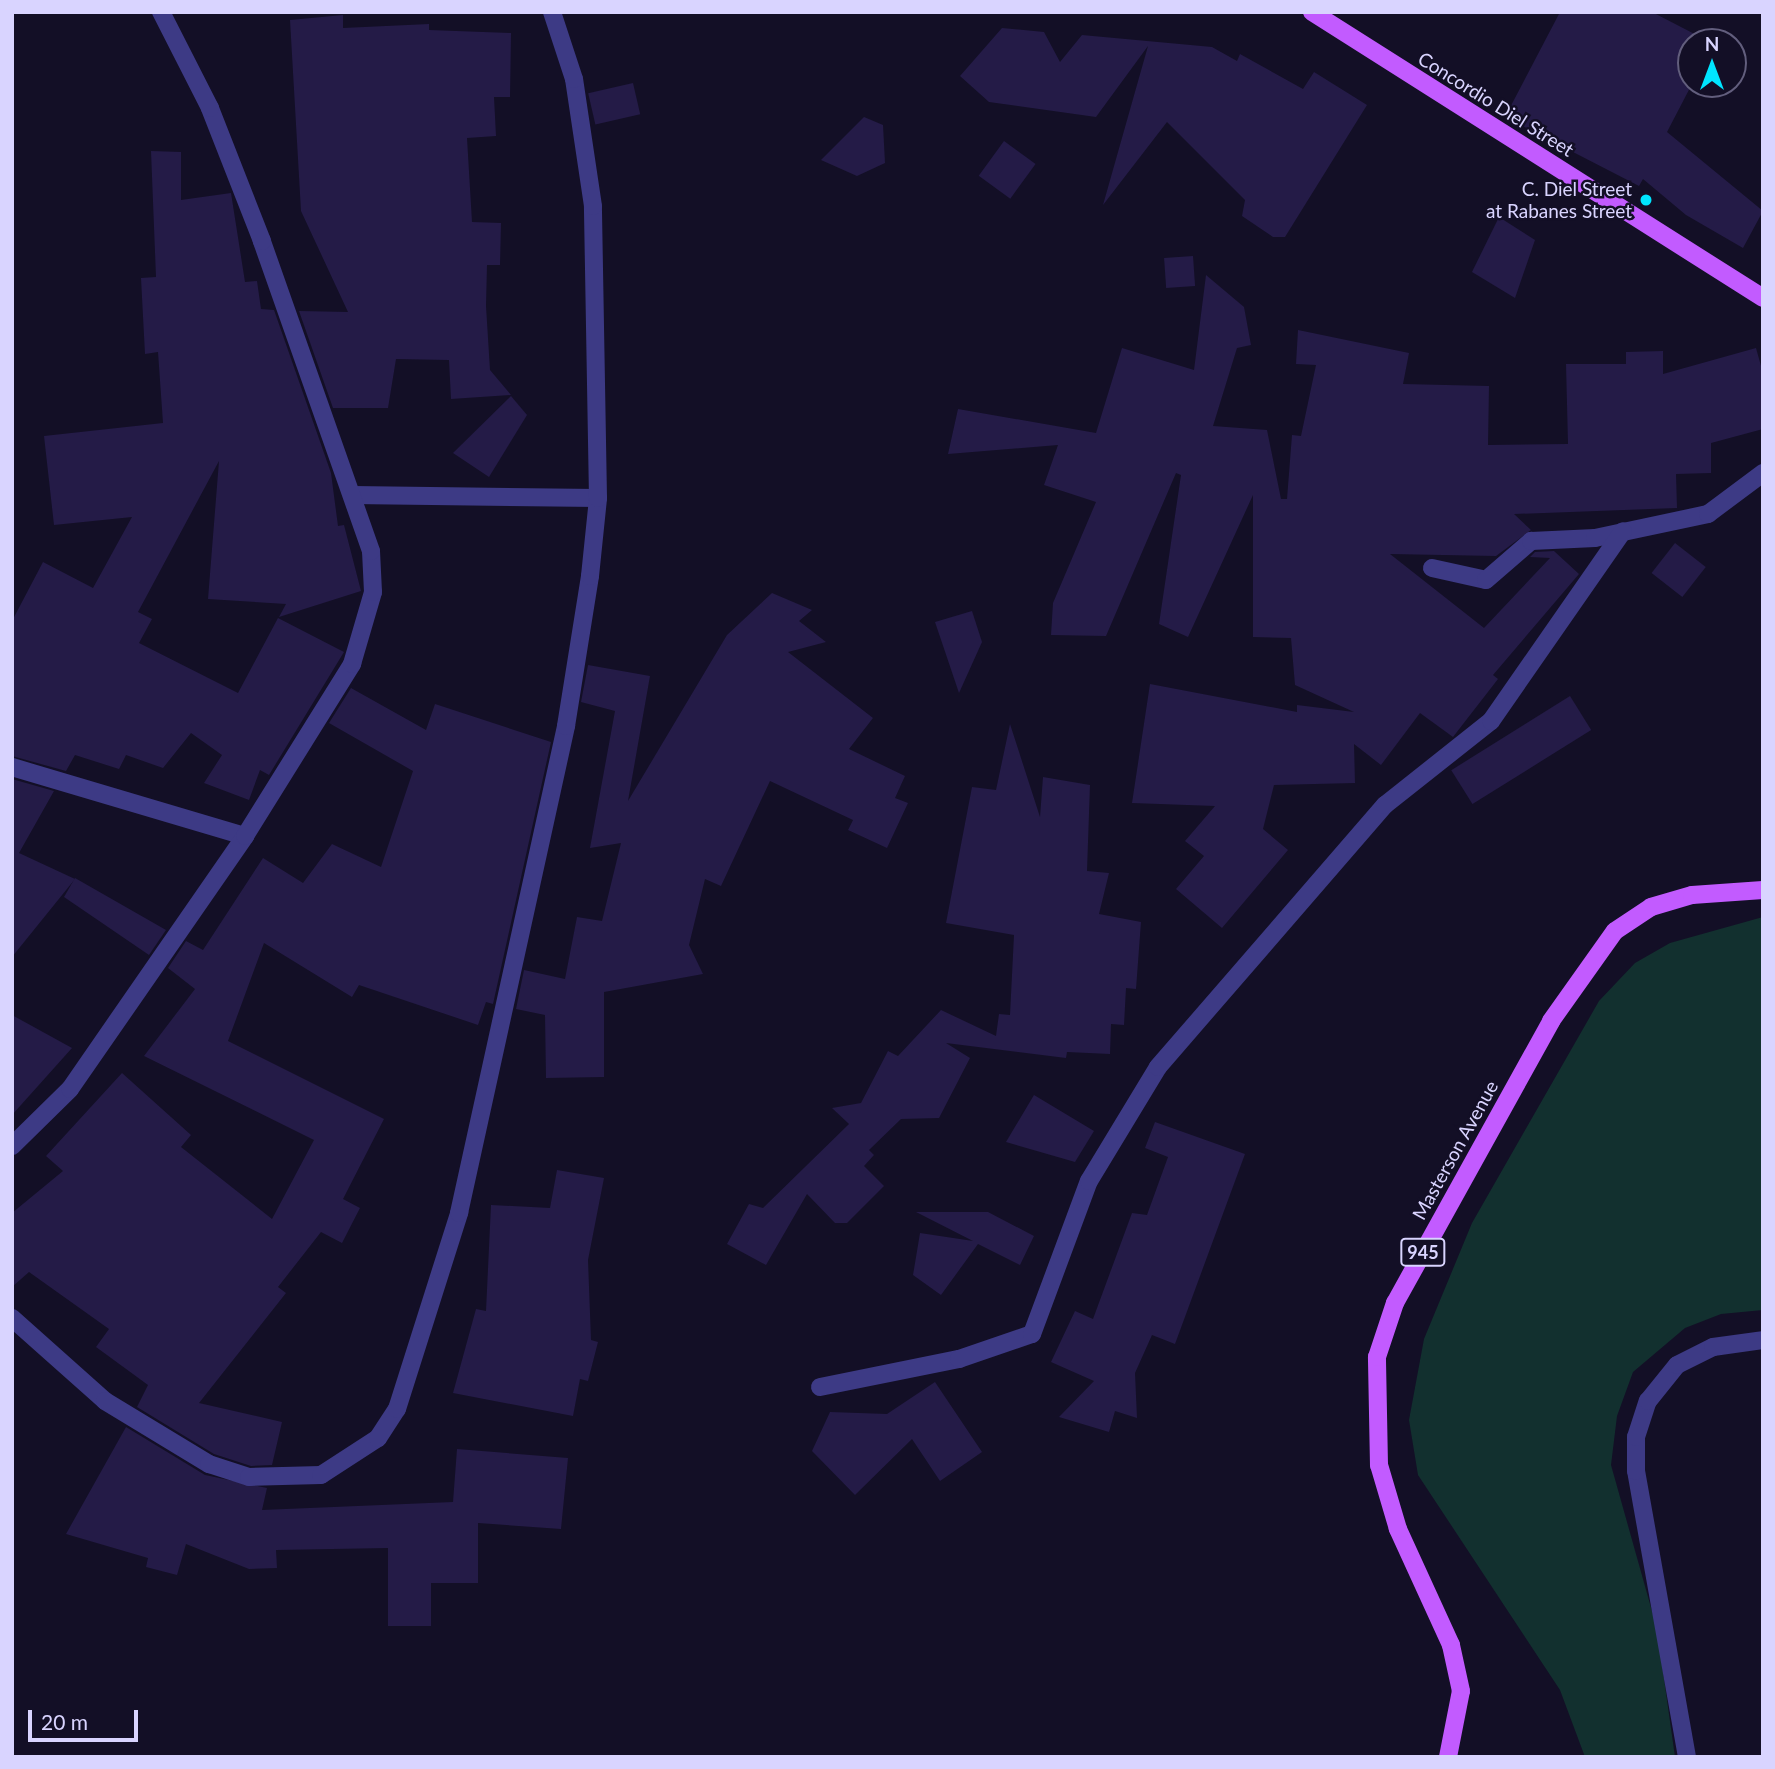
<!DOCTYPE html>
<html>
<head>
<meta charset="utf-8">
<style>
  body { margin:0 }
  #map { position:relative; width:1775px; height:1769px; overflow:hidden; background:#130f26; font-family:Lato,sans-serif }
  div>[style] { position:absolute }
  [style*='--x'] { left:calc(var(--x)*1px); top:calc(var(--y)*1px); width:calc(var(--w)*1px); rotate:calc(var(--a)*1deg) }
  .green>* { inset:0; background:#12302f }
  .building>* { inset:0; background:#241b47; transform-origin:0 0 }
  .minor>* { height:18px; margin:-9px; padding:0 9px; transform-origin:9px; border-radius:9px; background:#3d3a85 }
  .major>* { height:18px; margin:-9px; padding:0 9px; transform-origin:9px; border-radius:9px; background:#c25bff }
  .dots>* { width:19px; height:19px; translate:-50% -50%; box-sizing:border-box; border:4px solid #130f26; border-radius:50% }
  span { translate:-50% -50%; white-space:nowrap; text-align:center; line-height:1.15; -webkit-text-stroke:5px #130f26; paint-order:stroke }
  .shield-label span { padding:2px 5px; background:#130f26; border:2px solid; border-radius:5px; -webkit-text-stroke-width:0 }
  .shield-label { font-size:18px; color:#d9d4ff; font-weight:700 }
  .street-label { font-size:19px; color:#d9d4ff }
  .poi-label { font-size:19px; color:#d9d4ff }
  .right { translate:-100% -50%; text-align:right }
  .frame { position:absolute; inset:0; border:14px solid #d9d4ff; pointer-events:none }
  .north { position:absolute; left:1677px; top:28px; width:70px; height:70px; box-sizing:border-box; background:#130f26; border:2px solid #625e7d; border-radius:50%; rotate:0deg; font-size:19px; font-weight:700; line-height:28px; text-align:center; color:#d9d4ff }
  .north::after { content:''; display:block; margin:auto; width:24px; height:32px; background:#00e5ff; clip-path:polygon(50% 0,100% 100%,50% 72%,0 100%) }
  .scale { position:absolute; left:28px; top:1710px; width:110px; height:32px; box-sizing:border-box; border:4px solid #d9d4ff; border-top:0; padding-left:9px; font-size:21px; line-height:24px; white-space:nowrap; color:#d9d4ff; -webkit-text-stroke:5px #130f26; paint-order:stroke }
</style>
</head>
<body>
<div id="map">
  <div class="green">
    <i style="clip-path:polygon(1763px 917px,1763px 1310px,1721px 1314px,1685px 1328px,1633px 1372px,1617px 1416px,1611px 1465px,1657px 1629px,1675px 1757px,1585px 1757px,1560px 1690px,1418px 1475px,1409px 1420px,1424px 1339px,1472px 1223px,1599px 1001px,1635px 963px,1670px 943px)"></i>
  </div>
  <div class="building">
    <i style="clip-path:polygon(1560px 12px,1652px 12px,1710px 42px,1691px 42px,1692px 84px,1667px 132px,1763px 211px,1743px 248px,1686px 215px,1643px 179px,1639px 186px,1505px 117px)"></i>
    <i style="clip-path:polygon(343px 15px,343px 28px,429px 24px,429px 30px,511px 33px,510px 97px,494px 97px,496px 136px,467px 138px,472px 222px,501px 223px,500px 265px,487px 265px,486px 306px,490px 370px,511px 395px,451px 399px,449px 360px,396px 359px,388px 408px,333px 408px,299px 311px,348px 312px,301px 211px,290px 20px)"></i>
    <i style="clip-path:polygon(1002px 28px,1044px 32px,1060px 62px,1082px 35px,1212px 47px,1237px 61px,1240px 54px,1303px 89px,1314px 72px,1367px 105px,1285px 237px,1273px 237px,1242px 216px,1245px 200px,1167px 122px,1103px 205px,1148px 46px,1096px 117px,989px 102px,960px 76px)"></i>
    <i style="left:633px;top:83px;width:32px;height:46px;rotate:77deg"></i>
    <i style="clip-path:polygon(864px 117px,883px 125px,885px 163px,857px 176px,821px 160px)"></i>
    <i style="left:1004px;top:141px;width:39px;height:43px;rotate:36deg"></i>
    <i style="clip-path:polygon(151px 151px,181px 152px,181px 200px,231px 193px,245px 282px,257px 281px,261px 309px,274px 310px,331px 473px,338px 526px,344px 525px,361px 591px,279px 617px,286px 604px,208px 599px,219px 461px,138px 612px,152px 619px,139px 643px,238px 693px,278px 618px,344px 652px,269px 775px,260px 770px,249px 800px,204px 783px,222px 755px,191px 733px,163px 768px,126px 755px,119px 769px,75px 755px,66px 771px,12px 756px,12px 621px,43px 562px,93px 588px,132px 517px,54px 525px,44px 436px,163px 423px,158px 352px,145px 354px,141px 278px,156px 277px)"></i>
    <i style="clip-path:polygon(1499px 217px,1535px 240px,1515px 298px,1472px 272px)"></i>
    <i style="left:1193px;top:256px;width:30px;height:29px;rotate:86deg"></i>
    <i style="clip-path:polygon(1206px 275px,1244px 307px,1251px 345px,1237px 348px,1213px 426px,1267px 430px,1281px 499px,1287px 499px,1292px 435px,1301px 436px,1316px 365px,1296px 364px,1298px 330px,1409px 353px,1403px 384px,1489px 386px,1488px 445px,1568px 444px,1566px 364px,1626px 364px,1626px 352px,1663px 351px,1663px 374px,1756px 348px,1763px 373px,1763px 429px,1711px 443px,1711px 473px,1676px 474px,1677px 508px,1514px 514px,1531px 530px,1496px 556px,1390px 554px,1484px 628px,1550px 558px,1530px 557px,1535px 552px,1554px 551px,1579px 574px,1493px 675px,1498px 679px,1453px 737px,1420px 713px,1381px 765px,1354px 744px,1355px 783px,1274px 785px,1263px 829px,1288px 850px,1222px 928px,1176px 889px,1204px 856px,1185px 841px,1215px 806px,1132px 803px,1150px 684px,1297px 712px,1297px 705px,1354px 712px,1295px 685px,1291px 638px,1253px 637px,1253px 495px,1188px 637px,1159px 624px,1181px 475px,1176px 473px,1106px 636px,1051px 635px,1053px 603px,1096px 502px,1044px 485px,1058px 445px,948px 454px,958px 409px,1096px 433px,1122px 348px,1194px 370px)"></i>
    <i style="clip-path:polygon(511px 396px,527px 415px,489px 477px,453px 453px)"></i>
    <i style="left:1675px;top:543px;width:39px;height:38px;rotate:38deg"></i>
    <i style="clip-path:polygon(772px 593px,812px 610px,799px 621px,826px 642px,788px 652px,873px 718px,849px 749px,905px 776px,895px 798px,908px 803px,887px 848px,848px 830px,853px 820px,770px 781px,721px 886px,705px 879px,689px 945px,703px 974px,604px 992px,604px 1077px,546px 1078px,545px 1015px,516px 1009px,524px 970px,565px 979px,577px 917px,602px 921px,621px 843px,590px 848px,615px 711px,581px 702px,588px 665px,650px 676px,628px 801px,727px 635px)"></i>
    <i style="clip-path:polygon(972px 611px,982px 642px,959px 693px,935px 622px)"></i>
    <i style="clip-path:polygon(351px 688px,426px 730px,435px 704px,551px 742px,493px 1004px,486px 1002px,478px 1025px,359px 985px,352px 997px,264px 943px,228px 1041px,384px 1119px,343px 1199px,360px 1208px,342px 1243px,321px 1232px,278px 1287px,286px 1293px,199px 1403px,282px 1422px,272px 1465px,251px 1466px,214px 1454px,137px 1407px,148px 1385px,96px 1347px,109px 1329px,29px 1272px,12px 1287px,12px 1213px,63px 1171px,46px 1156px,122px 1073px,191px 1135px,181px 1147px,272px 1219px,314px 1140px,144px 1056px,195px 989px,168px 968px,186px 941px,203px 950px,263px 858px,303px 883px,332px 844px,381px 867px,413px 771px,329px 723px)"></i>
    <i style="left:1570px;top:696px;width:40px;height:140px;rotate:58deg"></i>
    <i style="clip-path:polygon(1010px 724px,1040px 817px,1043px 777px,1090px 785px,1087px 871px,1109px 873px,1099px 914px,1141px 922px,1136px 989px,1126px 988px,1124px 1025px,1111px 1024px,1110px 1054px,1067px 1052px,1066px 1058px,946px 1043px,970px 1058px,939px 1118px,901px 1119px,869px 1150px,874px 1155px,864px 1166px,884px 1186px,847px 1223px,835px 1223px,807px 1194px,766px 1265px,727px 1244px,749px 1204px,763px 1208px,849px 1124px,832px 1108px,861px 1103px,888px 1051px,898px 1056px,941px 1010px,996px 1036px,999px 1014px,1010px 1015px,1014px 935px,946px 923px,972px 787px,996px 790px)"></i>
    <i style="clip-path:polygon(12px 779px,54px 791px,19px 853px,75px 879px,12px 957px)"></i>
    <i style="clip-path:polygon(75px 878px,166px 930px,149px 955px,64px 897px)"></i>
    <i style="clip-path:polygon(12px 1015px,72px 1048px,12px 1115px)"></i>
    <i style="clip-path:polygon(1034px 1095px,1094px 1131px,1075px 1162px,1006px 1142px)"></i>
    <i style="clip-path:polygon(1155px 1122px,1245px 1154px,1175px 1344px,1152px 1335px,1135px 1373px,1137px 1418px,1115px 1411px,1109px 1432px,1059px 1417px,1094px 1381px,1051px 1362px,1075px 1311px,1093px 1319px,1132px 1213px,1147px 1215px,1168px 1157px,1145px 1148px)"></i>
    <i style="clip-path:polygon(557px 1170px,604px 1178px,588px 1260px,591px 1340px,598px 1342px,588px 1381px,580px 1379px,573px 1416px,453px 1393px,476px 1309px,486px 1311px,491px 1205px,550px 1208px)"></i>
    <i style="clip-path:polygon(916px 1212px,988px 1212px,1034px 1236px,1020px 1265px,978px 1244px,941px 1295px,913px 1275px,920px 1233px,973px 1241px)"></i>
    <i style="clip-path:polygon(935px 1382px,982px 1452px,940px 1481px,912px 1439px,855px 1495px,812px 1451px,830px 1412px,887px 1414px)"></i>
    <i style="clip-path:polygon(126px 1427px,205px 1475px,267px 1488px,262px 1510px,453px 1502px,457px 1449px,568px 1458px,561px 1529px,478px 1523px,478px 1583px,431px 1583px,431px 1626px,388px 1626px,388px 1548px,276px 1550px,277px 1568px,249px 1569px,186px 1544px,177px 1575px,146px 1567px,148px 1558px,66px 1534px)"></i>
  </div>
  <div class="minor">
    <i style="--x:352;--y:495;--w:246;--a:0.7"></i>
    <i style="--x:1432;--y:568;--w:55;--a:12.5"></i>
    <i style="--x:1486;--y:580;--w:60;--a:-40.9"></i>
    <i style="--x:1531;--y:541;--w:64;--a:-2.7"></i>
    <i style="--x:1595;--y:538;--w:116;--a:-12"></i>
    <i style="--x:1708;--y:514;--w:69;--a:-36.7"></i>
    <i style="--x:12;--y:767;--w:243;--a:16.5"></i>
    <i style="--x:12;--y:1146;--w:81;--a:-44.5"></i>
    <i style="--x:70;--y:1089;--w:308;--a:-55.3"></i>
    <i style="--x:245;--y:836;--w:203;--a:-58.1"></i>
    <i style="--x:352;--y:664;--w:75;--a:-73.7"></i>
    <i style="--x:373;--y:592;--w:41;--a:-92.8"></i>
    <i style="--x:371;--y:551;--w:329;--a:-109.4"></i>
    <i style="--x:262;--y:241;--w:143;--a:-111.4"></i>
    <i style="--x:210;--y:108;--w:108;--a:-117"></i>
    <i style="--x:12;--y:1318;--w:125;--a:41.7"></i>
    <i style="--x:105;--y:1401;--w:122;--a:31.2"></i>
    <i style="--x:209;--y:1464;--w:42;--a:18"></i>
    <i style="--x:249;--y:1477;--w:72;--a:-1.6"></i>
    <i style="--x:321;--y:1475;--w:68;--a:-33"></i>
    <i style="--x:378;--y:1438;--w:35;--a:-57"></i>
    <i style="--x:397;--y:1409;--w:206;--a:-72.4"></i>
    <i style="--x:459;--y:1213;--w:499;--a:-77.6"></i>
    <i style="--x:566;--y:726;--w:152;--a:-80.9"></i>
    <i style="--x:590;--y:576;--w:78;--a:-84.1"></i>
    <i style="--x:598;--y:498;--w:292;--a:-91"></i>
    <i style="--x:593;--y:206;--w:128;--a:-98.5"></i>
    <i style="--x:574;--y:79;--w:71;--a:-108.2"></i>
    <i style="--x:820;--y:1387;--w:142;--a:-11.4"></i>
    <i style="--x:959;--y:1359;--w:77;--a:-18.9"></i>
    <i style="--x:1032;--y:1334;--w:163;--a:-69.6"></i>
    <i style="--x:1089;--y:1181;--w:133;--a:-58.8"></i>
    <i style="--x:1158;--y:1067;--w:347;--a:-49.1"></i>
    <i style="--x:1385;--y:805;--w:135;--a:-38.4"></i>
    <i style="--x:1491;--y:721;--w:231;--a:-55.2"></i>
    <i style="--x:1687;--y:1757;--w:291;--a:-100.1"></i>
    <i style="--x:1636;--y:1471;--w:34;--a:-90"></i>
    <i style="--x:1636;--y:1437;--w:38;--a:-72"></i>
    <i style="--x:1648;--y:1401;--w:46;--a:-51.1"></i>
    <i style="--x:1677;--y:1365;--w:40;--a:-26.6"></i>
    <i style="--x:1713;--y:1347;--w:50;--a:-8"></i>
  </div>
  <div class="major">
    <i style="--x:1312;--y:12;--w:534;--a:32.38"></i>
    <i style="--x:1448;--y:1757;--w:67;--a:-78.9"></i>
    <i style="--x:1461;--y:1691;--w:47;--a:-102.3"></i>
    <i style="--x:1451;--y:1645;--w:128;--a:-114.6"></i>
    <i style="--x:1398;--y:1529;--w:67;--a:-106.5"></i>
    <i style="--x:1379;--y:1465;--w:108;--a:-91.1"></i>
    <i style="--x:1377;--y:1357;--w:57;--a:-71.6"></i>
    <i style="--x:1395;--y:1303;--w:322;--a:-61"></i>
    <i style="--x:1551;--y:1021;--w:110;--a:-54.6"></i>
    <i style="--x:1615;--y:931;--w:43;--a:-33.7"></i>
    <i style="--x:1651;--y:907;--w:43;--a:-16.3"></i>
    <i style="--x:1692;--y:895;--w:71;--a:-4"></i>
  </div>
  <div class="dots">
    <i style="left:1646px;top:200px;background:#00e5ff"></i>
  </div>
  <div class="shield-label">
    <span style="left:1423px;top:1252px">945</span>
  </div>
  <div class="street-label">
    <span style="left:1496px;top:104px;rotate:32deg">Concordio Diel Street</span>
    <span style="left:1455px;top:1150px;rotate:-61deg">Masterson Avenue</span>
  </div>
  <div class="poi-label">
    <span class="right" style="left:1632px;top:200px">C. Diel Street<br>at Rabanes Street</span>
  </div>
  <div class="frame"></div>
  <div class="north">N</div>
  <div class="scale">20 m</div>
</div>
</body>
</html>
